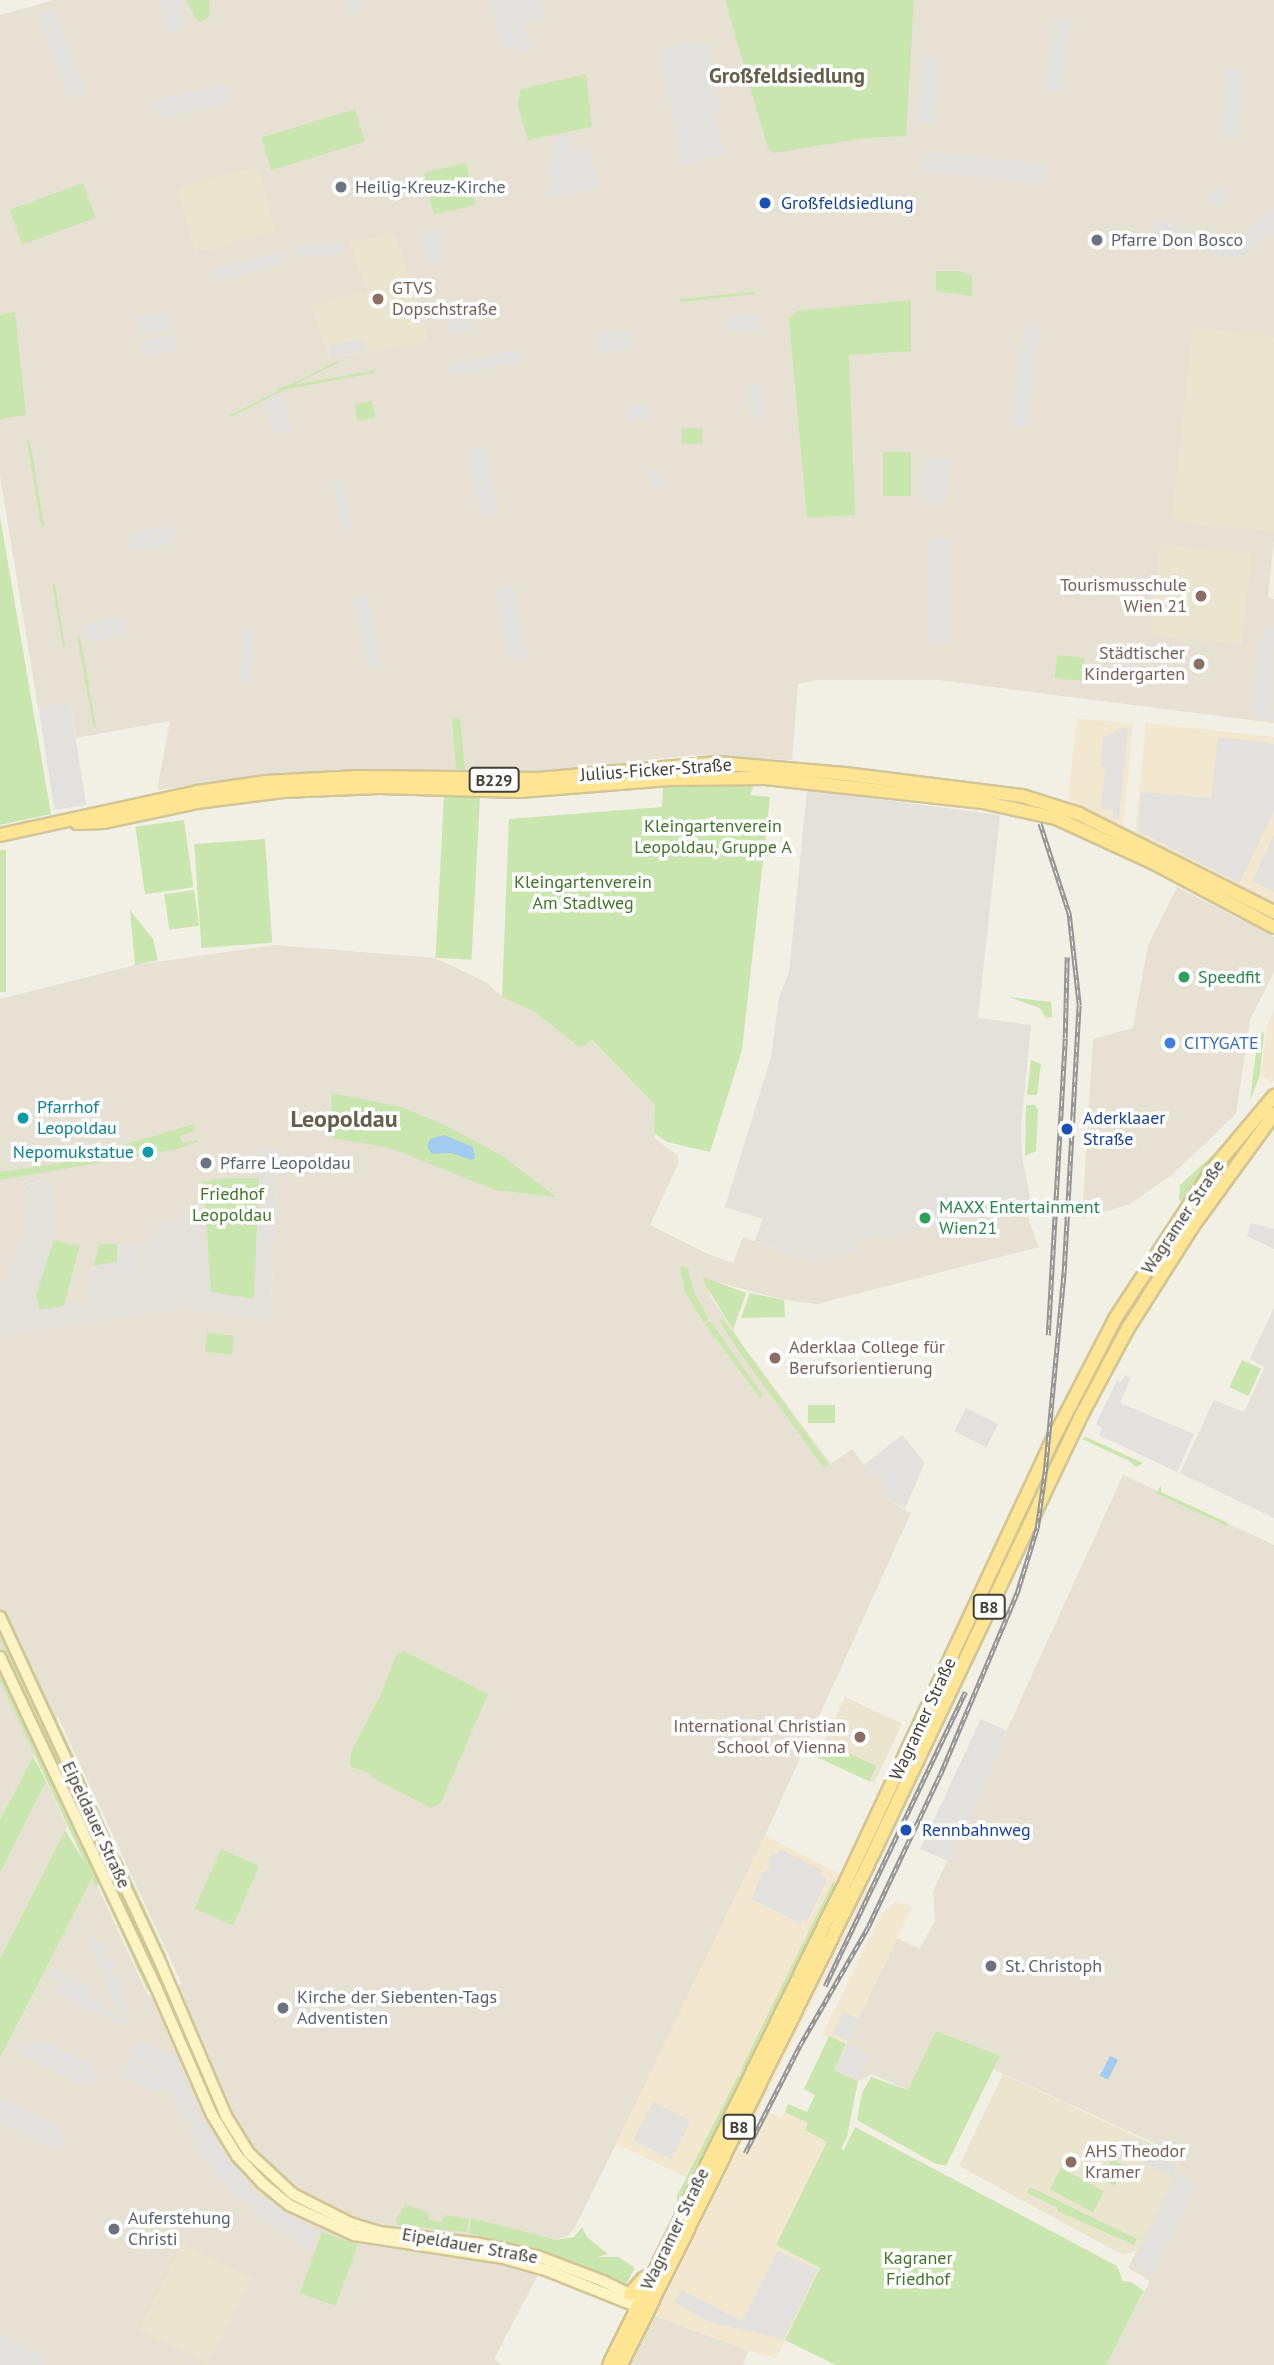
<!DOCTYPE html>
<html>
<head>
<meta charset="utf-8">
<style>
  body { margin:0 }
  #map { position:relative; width:1274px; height:2365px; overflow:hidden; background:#f2efe5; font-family:"PT Sans",sans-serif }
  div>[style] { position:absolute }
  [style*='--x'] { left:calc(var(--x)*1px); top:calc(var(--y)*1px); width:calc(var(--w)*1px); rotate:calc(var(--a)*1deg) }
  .residential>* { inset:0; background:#e6e1d3 }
  .commercial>* { inset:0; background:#f4e7d0 }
  .industrial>* { inset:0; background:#e4e0da }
  .education>* { inset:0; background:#ebe5cf; transform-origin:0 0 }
  .green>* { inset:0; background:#c9e6ae; transform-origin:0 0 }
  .parking>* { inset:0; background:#e3e1dd; transform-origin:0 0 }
  .round { border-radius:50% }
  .water>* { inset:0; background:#a1cbef; transform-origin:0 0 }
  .roads { filter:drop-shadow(2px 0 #d2c595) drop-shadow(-2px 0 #d2c595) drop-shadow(0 2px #d2c595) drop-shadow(0 -2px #d2c595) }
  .secondary>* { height:10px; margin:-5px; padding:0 5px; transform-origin:5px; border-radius:5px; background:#fef3c3 }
  .primary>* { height:12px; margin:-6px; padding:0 6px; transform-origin:6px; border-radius:6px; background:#fde593 }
  .rail>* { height:4.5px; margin-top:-2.25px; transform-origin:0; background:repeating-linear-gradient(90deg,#fff 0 5px,#949494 0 10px); box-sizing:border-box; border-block:2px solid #949494 }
  .dots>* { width:19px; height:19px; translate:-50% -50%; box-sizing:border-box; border:4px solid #fff; border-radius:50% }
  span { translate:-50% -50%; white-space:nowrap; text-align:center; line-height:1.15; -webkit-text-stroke:7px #fff; paint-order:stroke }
  .shield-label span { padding:2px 5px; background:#fff; border:2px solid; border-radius:5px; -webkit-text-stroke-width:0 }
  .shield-label { font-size:16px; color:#443f35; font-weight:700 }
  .worship-label { font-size:18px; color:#5b616d }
  .left { translate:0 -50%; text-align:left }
  .transit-label { font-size:18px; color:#164399 }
  .education-label { font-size:18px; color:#785e54 }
  .right { translate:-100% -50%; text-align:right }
  .street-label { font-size:18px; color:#443f35 }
  .park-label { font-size:18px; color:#417529 }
  .leisure-label { font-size:18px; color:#27864d }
  .shop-label { font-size:18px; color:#366cbe }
  .culture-label { font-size:18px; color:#0d838f }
  .quarter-label { font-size:21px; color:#675e4c; font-weight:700 }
  .district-label { font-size:24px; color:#675e4c; font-weight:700 }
</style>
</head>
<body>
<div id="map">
  <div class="residential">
    <i style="clip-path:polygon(54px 0,1274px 0,1274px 540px,1268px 597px,1274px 599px,1274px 723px,939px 680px,817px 680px,798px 684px,792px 760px,692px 755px,551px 771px,342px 769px,251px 776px,157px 790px,170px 721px,76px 738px,70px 703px,38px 708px,0 476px,0 15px)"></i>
    <i style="clip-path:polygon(1177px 887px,1274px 937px,1274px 972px,1250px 1020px,1236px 1114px,1173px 1174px,1130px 1204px,1082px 1219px,1093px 1039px,1133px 1028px,1148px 945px)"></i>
    <i style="clip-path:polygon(evenodd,275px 945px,435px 958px,486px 982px,502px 997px,535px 1012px,580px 1048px,591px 1040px,655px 1105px,654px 1138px,678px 1156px,678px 1164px,650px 1225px,708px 1254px,733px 1263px,743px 1237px,813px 1262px,858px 1248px,857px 1242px,891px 1232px,894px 1238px,987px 1211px,997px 1211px,999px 1217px,1031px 1212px,1029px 1221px,1039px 1247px,817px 1304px,785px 1300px,705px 1279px,711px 1297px,742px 1344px,831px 1464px,852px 1449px,874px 1478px,883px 1472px,887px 1499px,911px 1513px,768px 1829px,661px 2053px,574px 2229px,567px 2236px,556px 2240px,494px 2359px,502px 2365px,0 2365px,0 2060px,93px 1876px,148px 1996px,182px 1984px,58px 1717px,33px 1756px,0 1820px,0 1336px,183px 1308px,270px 1320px,279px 1150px,260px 1149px,259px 1178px,203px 1181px,206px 1224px,193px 1224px,184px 1214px,184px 1219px,156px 1239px,141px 1245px,88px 1288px,90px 1301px,64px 1306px,80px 1247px,54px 1240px,56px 1218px,51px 1180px,26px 1184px,28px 1202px,24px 1235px,0 1291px,0 999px,135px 965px,275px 945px,381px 1694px,431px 1808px,372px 1778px,372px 1774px,349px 1766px,353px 1750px,381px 1694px)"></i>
    <i style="clip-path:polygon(1123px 1475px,1274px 1545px,1274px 2365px,1106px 2365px,1150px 2281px,1128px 2268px,1183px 2156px,993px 2069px,998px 2059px,937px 2031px,908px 2090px,872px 2074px,858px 2081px,834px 2070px,897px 1938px,920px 1949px,935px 1920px,933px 1892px)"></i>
    <i style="clip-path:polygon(46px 1781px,67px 1826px,0 1959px,0 1873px)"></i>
    <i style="clip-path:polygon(655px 2316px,749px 2351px,743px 2364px,745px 2365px,629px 2365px)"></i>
  </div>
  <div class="commercial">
    <i style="clip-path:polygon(1077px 718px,1133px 724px,1123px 826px,1068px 800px)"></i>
    <i style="clip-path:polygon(1146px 723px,1274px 737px,1274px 902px,1135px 833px)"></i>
    <i style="clip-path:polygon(1274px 1009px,1274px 1080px,1271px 1083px,1261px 1075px,1268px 1024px)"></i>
    <i style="clip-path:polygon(765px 1835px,868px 1889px,739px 2149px,748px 2154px,769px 2112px,781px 2118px,785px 2112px,808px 2123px,805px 2130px,828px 2142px,776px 2245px,820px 2268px,776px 2358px,749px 2351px,655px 2316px,716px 2191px,616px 2144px)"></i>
    <i style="clip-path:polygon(896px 1901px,912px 1907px,846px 2044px,822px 2034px,881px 1915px)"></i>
  </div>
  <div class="industrial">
    <i style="clip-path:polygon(807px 790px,1000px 815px,978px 1018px,1031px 1025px,1021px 1126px,1022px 1156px,1031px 1203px,1028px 1210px,999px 1217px,997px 1211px,988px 1214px,986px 1211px,894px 1238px,891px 1232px,857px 1242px,858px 1249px,813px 1262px,755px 1241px,763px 1219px,725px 1207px,771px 1057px,779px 997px,789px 972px)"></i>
    <i style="clip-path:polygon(260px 1149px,279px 1149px,270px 1321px,183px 1308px,0 1336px,0 1291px,24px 1235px,28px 1202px,26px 1185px,51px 1180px,56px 1218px,54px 1243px,36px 1295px,39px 1310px,90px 1301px,88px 1288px,99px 1244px,141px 1245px,156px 1239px,158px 1220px,184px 1219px,184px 1214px,193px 1214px,193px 1224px,206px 1224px,211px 1291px,254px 1298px)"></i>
    <i style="clip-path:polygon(1274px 1308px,1274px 1518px,1180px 1473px,1214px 1400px,1244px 1412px,1265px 1367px,1250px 1359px)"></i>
  </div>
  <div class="education">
    <i style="left:258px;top:167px;width:67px;height:83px;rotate:75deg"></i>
    <i style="clip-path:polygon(391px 234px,396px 237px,430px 341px,329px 359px,311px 304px,367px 293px,349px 241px)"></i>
    <i style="clip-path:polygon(1193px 328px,1274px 337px,1274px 532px,1175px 522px,1172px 516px)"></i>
    <i style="clip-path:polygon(1160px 545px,1249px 553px,1251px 557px,1242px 645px,1151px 635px)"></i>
    <i style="left:845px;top:1697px;width:63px;height:66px;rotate:25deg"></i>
    <i style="clip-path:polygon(1003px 2074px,1182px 2158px,1137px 2250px,1123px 2255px,959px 2166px)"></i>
    <i style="left:183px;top:2243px;width:77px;height:97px;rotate:27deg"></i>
  </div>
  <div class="green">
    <i style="clip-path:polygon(186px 0,209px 0,210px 16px,201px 22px,197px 20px)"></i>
    <i style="clip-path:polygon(725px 0,914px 0,906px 136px,865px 138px,774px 153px,768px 148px)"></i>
    <i style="clip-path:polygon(586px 74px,592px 127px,528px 140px,517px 104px,521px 89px)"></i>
    <i style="left:355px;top:109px;width:34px;height:98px;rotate:73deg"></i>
    <i style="left:466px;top:163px;width:43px;height:43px;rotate:77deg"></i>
    <i style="left:83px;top:183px;width:37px;height:78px;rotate:70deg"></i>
    <i style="clip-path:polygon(936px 271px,959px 271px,972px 276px,972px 296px,936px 291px)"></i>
    <i style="clip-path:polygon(754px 292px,754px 294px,681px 302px,680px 299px)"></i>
    <i style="clip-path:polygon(911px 300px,911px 351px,849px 355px,855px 515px,807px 518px,789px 319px,797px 311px)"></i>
    <i style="clip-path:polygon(15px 312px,26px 415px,0 419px,0 315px)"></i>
    <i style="left:337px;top:361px;width:2px;height:120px;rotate:63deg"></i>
    <i style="clip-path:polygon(376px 370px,374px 373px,277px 391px,277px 388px)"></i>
    <i style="left:372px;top:401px;width:17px;height:18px;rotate:80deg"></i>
    <i style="left:682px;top:428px;width:20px;height:16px"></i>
    <i style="clip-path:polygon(29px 439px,33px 457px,44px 527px,42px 527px,38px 509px,27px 441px)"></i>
    <i style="left:883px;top:452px;width:28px;height:44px"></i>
    <i style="clip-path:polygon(0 517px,51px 814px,0 825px)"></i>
    <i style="clip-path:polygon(52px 584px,55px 584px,65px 646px,63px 647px)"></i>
    <i style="clip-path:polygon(80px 636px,96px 726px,94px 729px,77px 637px)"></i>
    <i style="left:1057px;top:655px;width:28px;height:23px;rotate:6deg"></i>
    <i style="clip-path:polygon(452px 718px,460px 718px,465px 770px,456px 769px)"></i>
    <i style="clip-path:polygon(685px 785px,743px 785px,753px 787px,750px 795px,770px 797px,742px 1050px,710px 1152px,667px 1142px,654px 1133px,655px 1105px,592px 1040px,580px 1048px,535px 1012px,502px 997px,509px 819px,662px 807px,663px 787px)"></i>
    <i style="left:444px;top:796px;width:36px;height:162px;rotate:3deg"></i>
    <i style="left:184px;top:820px;width:68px;height:49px;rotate:82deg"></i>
    <i style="left:265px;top:839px;width:104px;height:71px;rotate:86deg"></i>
    <i style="left:0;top:850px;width:6px;height:142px"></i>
    <i style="left:194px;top:890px;width:36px;height:30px;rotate:82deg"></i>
    <i style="clip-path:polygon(130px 910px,153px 939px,158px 960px,135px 965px)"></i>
    <i style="clip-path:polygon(1009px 997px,1051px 1002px,1052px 1017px,1046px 1018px,1040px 1008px)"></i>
    <i style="clip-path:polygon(1264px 1032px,1260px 1075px,1250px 1101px,1258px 1036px)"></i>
    <i style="clip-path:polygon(1031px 1060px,1041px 1064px,1037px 1095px,1027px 1095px)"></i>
    <i style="clip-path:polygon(331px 1093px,402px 1107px,446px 1126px,501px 1155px,556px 1197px,495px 1190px,390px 1148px,333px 1138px)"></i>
    <i style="clip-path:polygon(1026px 1105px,1035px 1105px,1038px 1110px,1036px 1151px,1025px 1156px)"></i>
    <i style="clip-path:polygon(194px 1124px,195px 1131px,180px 1136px,182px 1143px,197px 1140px,198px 1142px,178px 1149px,0 1180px,0 1172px,62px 1163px)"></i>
    <i style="clip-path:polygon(1229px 1140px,1182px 1202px,1179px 1200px,1180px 1185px)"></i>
    <i style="clip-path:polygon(227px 1178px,259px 1178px,254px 1299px,211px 1292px,203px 1181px)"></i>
    <i style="clip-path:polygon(54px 1240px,80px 1246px,64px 1306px,39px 1310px,36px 1295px)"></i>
    <i style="clip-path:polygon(99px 1244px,117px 1244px,117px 1262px,94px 1266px)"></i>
    <i style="clip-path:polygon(680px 1266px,688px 1268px,694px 1293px,709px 1319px,704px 1323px,685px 1292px)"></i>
    <i style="clip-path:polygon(703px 1277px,746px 1293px,733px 1330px,705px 1284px)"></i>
    <i style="clip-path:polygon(750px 1293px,784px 1300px,785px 1317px,741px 1318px)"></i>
    <i style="clip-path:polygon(723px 1319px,829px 1465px,824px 1468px,741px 1354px,719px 1321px)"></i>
    <i style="clip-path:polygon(710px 1321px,763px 1395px,760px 1398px,705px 1324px)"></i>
    <i style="left:207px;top:1333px;width:27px;height:19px;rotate:6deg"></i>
    <i style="left:1242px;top:1360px;width:21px;height:30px;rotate:25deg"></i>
    <i style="left:808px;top:1405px;width:27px;height:18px"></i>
    <i style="clip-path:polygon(1086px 1437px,1143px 1463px,1136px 1467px,1129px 1461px,1082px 1439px)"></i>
    <i style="clip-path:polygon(1161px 1486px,1161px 1492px,1228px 1523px,1227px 1526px,1156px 1493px)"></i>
    <i style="clip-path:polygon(7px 1613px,101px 1814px,98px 1815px,6px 1616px)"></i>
    <i style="clip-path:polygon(0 1636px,101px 1845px,161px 1986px,0 1640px)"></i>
    <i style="clip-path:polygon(404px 1651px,488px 1694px,441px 1803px,431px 1808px,372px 1778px,371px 1774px,349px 1766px,352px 1750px,381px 1694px,396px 1655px)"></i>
    <i style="left:0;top:1664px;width:242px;height:7px;rotate:65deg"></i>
    <i style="left:823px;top:1741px;width:59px;height:17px;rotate:25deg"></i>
    <i style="clip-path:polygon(33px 1756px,46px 1781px,0 1873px,0 1820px)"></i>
    <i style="clip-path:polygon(65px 1830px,93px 1876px,0 2059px,0 1959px)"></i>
    <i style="left:221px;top:1849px;width:42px;height:65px;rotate:24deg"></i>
    <i style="clip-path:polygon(120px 1855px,167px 1956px,165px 1958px,119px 1860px)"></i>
    <i style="clip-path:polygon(833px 1882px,838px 1883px,823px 1914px,678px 2208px,677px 2196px,738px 2076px,740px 2076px,743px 2065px)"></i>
    <i style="clip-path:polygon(103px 1886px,152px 1992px,147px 1990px,101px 1889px)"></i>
    <i style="clip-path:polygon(936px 2031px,1000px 2056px,946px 2166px,934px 2163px,857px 2120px,862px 2093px,871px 2077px,908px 2090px)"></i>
    <i style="clip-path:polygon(829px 2036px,846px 2044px,834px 2070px,858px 2081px,847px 2137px,841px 2149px,844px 2150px,855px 2127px,1117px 2266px,1123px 2281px,1131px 2282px,1144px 2291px,1106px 2365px,836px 2365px,785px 2340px,820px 2268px,776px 2245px,827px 2142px,805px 2130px,808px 2123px,785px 2112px,788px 2104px,807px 2112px,815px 2095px,804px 2089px)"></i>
    <i style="left:1112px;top:2159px;width:15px;height:22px;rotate:28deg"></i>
    <i style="left:1061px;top:2168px;width:49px;height:24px;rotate:28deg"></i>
    <i style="clip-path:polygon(1030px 2187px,1137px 2239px,1134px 2245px,1057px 2211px,1058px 2208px,1027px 2193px)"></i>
    <i style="clip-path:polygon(405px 2204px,429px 2213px,428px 2220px,442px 2222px,444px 2215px,469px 2219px,466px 2232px,398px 2225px,396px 2220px)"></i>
    <i style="clip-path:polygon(471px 2218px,556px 2240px,574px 2237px,582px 2227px,587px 2237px,608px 2254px,597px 2257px,618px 2257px,635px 2268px,626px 2284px,541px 2250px,469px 2233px)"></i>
    <i style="left:322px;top:2232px;width:38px;height:65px;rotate:20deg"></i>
  </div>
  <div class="parking">
    <i style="clip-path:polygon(161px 0,179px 0,184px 28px,166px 32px)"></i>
    <i style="clip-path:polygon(345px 0,363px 0,366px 9px,350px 14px)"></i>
    <i style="clip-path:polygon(489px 0,542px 0,545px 18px,527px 21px,524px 25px,526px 35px,530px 35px,533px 49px,524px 51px,516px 45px,504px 48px)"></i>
    <i style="left:55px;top:9px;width:89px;height:17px;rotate:70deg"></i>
    <i style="left:1055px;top:17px;width:16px;height:73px;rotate:7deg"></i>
    <i style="clip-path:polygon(694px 42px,696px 47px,708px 44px,720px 111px,714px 113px,725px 155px,682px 164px,661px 55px,668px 47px)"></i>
    <i style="left:923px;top:56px;width:16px;height:67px;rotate:4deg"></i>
    <i style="left:1227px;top:68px;width:16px;height:69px;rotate:4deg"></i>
    <i style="left:227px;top:84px;width:18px;height:73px;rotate:77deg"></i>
    <i style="clip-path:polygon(568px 134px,572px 152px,590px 149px,598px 189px,545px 198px,554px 179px,548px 176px,556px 137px)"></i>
    <i style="left:925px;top:152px;width:123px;height:19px;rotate:6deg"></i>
    <i class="round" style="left:1210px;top:188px;width:18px;height:18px"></i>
    <i style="clip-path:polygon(1274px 207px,1274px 229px,1239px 258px,1210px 255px,1212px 238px,1235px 240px)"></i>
    <i style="clip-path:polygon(1154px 221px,1179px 223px,1178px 229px,1185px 229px,1184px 239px,1152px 235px)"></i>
    <i style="clip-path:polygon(440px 229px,445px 262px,430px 265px,420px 232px)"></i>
    <i style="left:344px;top:242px;width:11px;height:47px;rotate:85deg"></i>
    <i style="left:281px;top:252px;width:12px;height:70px;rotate:76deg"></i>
    <i style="left:170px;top:312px;width:17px;height:33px;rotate:80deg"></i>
    <i style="left:469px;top:314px;width:16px;height:22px;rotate:79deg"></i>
    <i style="left:757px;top:314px;width:16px;height:30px;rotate:83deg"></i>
    <i style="left:1024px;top:326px;width:16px;height:100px;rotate:7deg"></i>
    <i style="left:629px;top:330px;width:18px;height:33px;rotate:81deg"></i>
    <i style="left:173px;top:334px;width:16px;height:33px;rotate:79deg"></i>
    <i style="left:363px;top:339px;width:13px;height:35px;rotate:81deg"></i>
    <i style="clip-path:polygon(522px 350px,524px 362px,451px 375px,449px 367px,452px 363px)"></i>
    <i style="left:763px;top:384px;width:33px;height:15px;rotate:85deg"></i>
    <i style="clip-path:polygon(285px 394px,291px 431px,273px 434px,267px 402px,271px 401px,271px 396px)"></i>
    <i style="left:648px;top:403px;width:16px;height:21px;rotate:86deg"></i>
    <i style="left:486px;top:447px;width:67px;height:18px;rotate:79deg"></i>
    <i style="left:927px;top:458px;width:21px;height:45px;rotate:3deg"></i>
    <i style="clip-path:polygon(648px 470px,660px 470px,666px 486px,655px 489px)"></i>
    <i style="left:343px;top:479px;width:51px;height:10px;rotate:80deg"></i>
    <i style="clip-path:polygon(167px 526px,177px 527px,175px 539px,169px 539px,170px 544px,132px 551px,130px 533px)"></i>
    <i style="left:950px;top:539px;width:103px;height:20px;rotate:90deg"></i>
    <i style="left:513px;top:585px;width:73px;height:18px;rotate:79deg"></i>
    <i style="left:367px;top:594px;width:74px;height:13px;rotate:79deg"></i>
    <i style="clip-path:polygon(123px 617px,126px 635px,90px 642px,89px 636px,85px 636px,83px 624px)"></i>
    <i style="clip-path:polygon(1265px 626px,1274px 627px,1270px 711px,1274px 712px,1274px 720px,1258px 719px,1259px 713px,1252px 712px,1261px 638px,1264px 638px)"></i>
    <i style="left:253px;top:628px;width:55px;height:10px;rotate:93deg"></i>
    <i style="left:70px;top:703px;width:103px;height:32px;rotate:81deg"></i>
    <i style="clip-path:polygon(1120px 728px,1128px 729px,1119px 819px,1113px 818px,1113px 810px,1101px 809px,1105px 766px,1101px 765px,1103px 738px)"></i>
    <i style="clip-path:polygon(1218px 737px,1274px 744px,1274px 812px,1239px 883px,1138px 831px,1141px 792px,1211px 798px)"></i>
    <i style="clip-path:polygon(1274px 835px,1274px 892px,1252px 881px)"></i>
    <i style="clip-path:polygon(1251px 1223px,1274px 1229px,1274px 1249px,1247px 1236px)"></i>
    <i style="clip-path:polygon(117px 1244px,135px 1244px,134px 1272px,117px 1274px,116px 1270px,92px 1273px,94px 1266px,117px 1262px)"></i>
    <i style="clip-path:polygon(1125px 1375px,1131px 1378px,1120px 1403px,1194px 1434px,1177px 1472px,1099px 1435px,1102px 1428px,1096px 1424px,1117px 1380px,1121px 1382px)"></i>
    <i style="left:966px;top:1408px;width:36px;height:26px;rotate:27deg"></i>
    <i style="clip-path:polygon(902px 1435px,925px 1463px,905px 1508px,887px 1499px,883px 1473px,874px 1478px,864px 1465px)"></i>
    <i style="clip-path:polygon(981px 1719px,1007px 1731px,968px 1826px,965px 1825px,948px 1861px,920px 1849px)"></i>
    <i style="clip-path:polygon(780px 1849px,822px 1870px,820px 1874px,827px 1880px,807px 1922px,802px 1920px,801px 1924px,752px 1899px,761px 1874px,771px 1866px,767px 1863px,772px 1853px,777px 1855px)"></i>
    <i style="clip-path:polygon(93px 1938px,107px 1947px,102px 1956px,116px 1964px,110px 1974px,124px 1982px,117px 1994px,126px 1999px,124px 2006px,131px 2012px,128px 2016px,113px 2003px,107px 1977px,90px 1945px)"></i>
    <i style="clip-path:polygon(54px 1968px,90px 1986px,86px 1993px,101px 2001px,98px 2006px,127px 2020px,125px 2024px,77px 2004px,74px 1998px,58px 1995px,60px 1992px,55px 1989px,57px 1985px,62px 1987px,65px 1982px,51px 1975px)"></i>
    <i style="left:843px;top:2012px;width:17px;height:24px;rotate:25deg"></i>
    <i style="clip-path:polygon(40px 2039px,95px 2067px,93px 2071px,98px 2076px,95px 2082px,88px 2082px,86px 2086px,12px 2050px,19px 2044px,29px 2049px,31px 2044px,36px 2046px)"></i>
    <i style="clip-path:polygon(139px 2040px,175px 2058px,201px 2113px,196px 2116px,200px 2123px,205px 2121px,218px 2144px,250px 2183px,247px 2187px,260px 2200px,264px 2197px,300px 2223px,318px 2230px,309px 2249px,252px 2211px,255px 2206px,245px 2198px,242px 2201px,227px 2186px,203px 2156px,189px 2130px,194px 2128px,190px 2120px,184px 2121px,169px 2088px,159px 2093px,122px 2075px,129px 2058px,165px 2074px,131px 2056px)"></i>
    <i style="left:847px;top:2044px;width:24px;height:28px;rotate:24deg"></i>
    <i style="clip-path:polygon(0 2099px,62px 2129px,60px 2134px,66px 2139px,63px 2145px,55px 2144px,53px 2148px,0 2122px)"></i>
    <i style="left:653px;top:2102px;width:42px;height:43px;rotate:27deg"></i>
    <i style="clip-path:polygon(1125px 2136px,1163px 2153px,1161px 2158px,1177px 2165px,1173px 2177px,1118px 2150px)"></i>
    <i style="clip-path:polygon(1178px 2174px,1196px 2183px,1152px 2275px,1137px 2268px,1135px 2263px)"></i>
    <i style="clip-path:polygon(777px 2251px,818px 2270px,784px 2339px,712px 2323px,674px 2302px,682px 2290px,742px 2321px)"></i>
    <i style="clip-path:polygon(0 2334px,48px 2358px,44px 2365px,0 2365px)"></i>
  </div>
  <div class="water">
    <i style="clip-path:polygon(444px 1135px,473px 1147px,475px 1158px,471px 1160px,451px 1153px,432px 1154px,427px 1147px,430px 1139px)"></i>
    <i style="left:1110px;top:2056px;width:9px;height:22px;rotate:27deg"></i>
  </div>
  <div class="roads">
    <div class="secondary">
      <i style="--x:0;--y:1617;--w:383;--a:65.1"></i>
      <i style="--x:161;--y:1964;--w:165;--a:66.8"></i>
      <i style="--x:226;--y:2116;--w:44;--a:58.1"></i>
      <i style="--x:249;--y:2153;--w:60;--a:43"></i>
      <i style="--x:293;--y:2194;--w:64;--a:27"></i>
      <i style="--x:350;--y:2223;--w:30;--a:17"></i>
      <i style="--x:379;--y:2232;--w:98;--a:6.5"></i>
      <i style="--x:476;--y:2243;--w:62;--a:12"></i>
      <i style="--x:537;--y:2256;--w:71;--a:20.7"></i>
      <i style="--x:603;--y:2281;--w:30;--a:26"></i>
      <i style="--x:630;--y:2294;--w:8;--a:60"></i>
      <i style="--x:0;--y:1657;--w:365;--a:64.7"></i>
      <i style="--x:156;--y:1987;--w:140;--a:66.4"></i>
      <i style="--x:212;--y:2115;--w:48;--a:58.6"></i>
      <i style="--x:237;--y:2156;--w:37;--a:47"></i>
      <i style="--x:262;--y:2183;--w:35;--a:39"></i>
      <i style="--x:289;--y:2205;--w:72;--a:24.8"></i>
      <i style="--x:354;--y:2235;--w:151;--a:8.8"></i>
      <i style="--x:503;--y:2258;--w:45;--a:15.6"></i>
      <i style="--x:546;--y:2270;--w:99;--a:21.9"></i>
    </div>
    <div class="primary">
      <i style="--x:77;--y:823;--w:27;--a:-2"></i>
      <i style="--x:104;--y:822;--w:95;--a:-12.1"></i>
      <i style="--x:197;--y:802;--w:87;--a:-7.3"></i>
      <i style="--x:283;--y:791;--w:96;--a:-2.4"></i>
      <i style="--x:379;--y:787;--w:141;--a:1.6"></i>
      <i style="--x:520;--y:791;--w:150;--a:-4.6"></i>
      <i style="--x:670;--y:779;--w:95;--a:-0.6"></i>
      <i style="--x:765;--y:778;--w:219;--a:6.3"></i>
      <i style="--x:983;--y:802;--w:75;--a:12.4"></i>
      <i style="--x:1056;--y:818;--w:108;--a:24.7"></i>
      <i style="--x:1154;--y:863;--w:136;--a:28.1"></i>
      <i style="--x:0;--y:835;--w:203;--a:-12.3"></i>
      <i style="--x:198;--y:792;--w:69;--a:-8.4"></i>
      <i style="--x:266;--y:782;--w:91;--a:-3.1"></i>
      <i style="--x:357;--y:777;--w:181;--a:0.6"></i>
      <i style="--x:538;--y:779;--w:181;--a:-5.1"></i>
      <i style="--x:718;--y:763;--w:127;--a:5"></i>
      <i style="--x:845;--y:774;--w:178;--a:7.1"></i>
      <i style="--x:1022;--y:796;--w:60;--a:17.5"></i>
      <i style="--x:1079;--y:814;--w:218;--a:26.7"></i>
      <i style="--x:630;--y:2294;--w:20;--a:-49"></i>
      <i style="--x:643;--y:2279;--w:9;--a:-27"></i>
      <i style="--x:609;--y:2365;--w:541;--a:-63.91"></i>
      <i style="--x:847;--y:1879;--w:477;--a:-64.9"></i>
      <i style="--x:1049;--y:1447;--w:144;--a:-62.7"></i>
      <i style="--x:1115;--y:1319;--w:178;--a:-56.9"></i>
      <i style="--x:1212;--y:1170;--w:97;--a:-50"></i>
      <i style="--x:621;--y:2365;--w:568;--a:-63.75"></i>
      <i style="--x:872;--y:1856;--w:489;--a:-64.6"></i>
      <i style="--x:1082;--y:1414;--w:98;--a:-61.9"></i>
      <i style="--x:1128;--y:1328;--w:120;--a:-57.6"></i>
      <i style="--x:1192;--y:1227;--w:140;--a:-54"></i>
    </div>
  </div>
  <div class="rail">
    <i style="--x:1048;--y:1335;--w:297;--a:-86.7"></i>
    <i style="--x:1065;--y:1038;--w:81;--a:-88.6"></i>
    <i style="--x:825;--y:1986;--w:326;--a:-64.5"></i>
    <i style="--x:745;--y:2153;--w:121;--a:-63"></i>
    <i style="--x:800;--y:2045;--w:136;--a:-60"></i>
    <i style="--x:868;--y:1927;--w:168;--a:-64.7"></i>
    <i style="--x:940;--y:1775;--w:198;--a:-67.1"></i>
    <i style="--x:1017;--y:1593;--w:68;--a:-72.9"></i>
    <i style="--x:1037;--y:1528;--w:57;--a:-81.9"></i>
    <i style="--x:1045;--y:1472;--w:202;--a:-84.6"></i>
    <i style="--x:1064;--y:1271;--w:266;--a:-86.8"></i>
    <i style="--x:1079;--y:1005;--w:92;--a:-96.3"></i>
    <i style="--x:1069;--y:914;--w:95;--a:-107.9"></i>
  </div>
  <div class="dots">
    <i style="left:341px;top:187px;background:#6b7280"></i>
    <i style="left:765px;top:203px;background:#1a4fb4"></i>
    <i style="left:1097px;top:240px;background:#6b7280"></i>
    <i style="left:378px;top:299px;background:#8d6e63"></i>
    <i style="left:1201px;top:596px;background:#8d6e63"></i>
    <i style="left:1199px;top:664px;background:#8d6e63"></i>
    <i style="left:1184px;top:977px;background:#2e9e5b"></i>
    <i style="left:1170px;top:1043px;background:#3f7fe0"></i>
    <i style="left:23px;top:1118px;background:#0f9aa8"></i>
    <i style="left:1067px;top:1129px;background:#1a4fb4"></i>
    <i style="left:148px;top:1152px;background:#0f9aa8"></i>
    <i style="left:206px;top:1163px;background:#6b7280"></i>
    <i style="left:925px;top:1218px;background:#2e9e5b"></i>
    <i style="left:775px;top:1358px;background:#8d6e63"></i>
    <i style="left:860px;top:1737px;background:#8d6e63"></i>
    <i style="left:906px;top:1830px;background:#1a4fb4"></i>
    <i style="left:991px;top:1966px;background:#6b7280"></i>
    <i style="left:283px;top:2008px;background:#6b7280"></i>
    <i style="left:1071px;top:2162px;background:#8d6e63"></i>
    <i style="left:114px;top:2229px;background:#6b7280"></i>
  </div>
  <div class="shield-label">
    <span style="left:494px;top:780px">B229</span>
    <span style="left:989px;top:1607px">B8</span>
    <span style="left:739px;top:2127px">B8</span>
  </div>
  <div class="worship-label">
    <span class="left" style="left:355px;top:187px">Heilig-Kreuz-Kirche</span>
    <span class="left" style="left:1111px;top:240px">Pfarre Don Bosco</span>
    <span class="left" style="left:220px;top:1163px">Pfarre Leopoldau</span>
    <span class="left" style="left:1005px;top:1966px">St. Christoph</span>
    <span class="left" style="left:297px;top:2008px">Kirche der Siebenten-Tags<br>Adventisten</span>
    <span class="left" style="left:128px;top:2229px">Auferstehung<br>Christi</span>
  </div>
  <div class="transit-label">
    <span class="left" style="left:781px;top:203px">Großfeldsiedlung</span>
    <span class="left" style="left:1083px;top:1129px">Aderklaaer<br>Straße</span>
    <span class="left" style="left:922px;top:1830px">Rennbahnweg</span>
  </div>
  <div class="education-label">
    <span class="left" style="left:392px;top:299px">GTVS<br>Dopschstraße</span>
    <span class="right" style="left:1187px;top:596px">Tourismusschule<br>Wien 21</span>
    <span class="right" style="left:1185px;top:664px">Städtischer<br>Kindergarten</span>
    <span class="left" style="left:789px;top:1358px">Aderklaa College für<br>Berufsorientierung</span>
    <span class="right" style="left:846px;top:1737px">International Christian<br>School of Vienna</span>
    <span class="left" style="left:1085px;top:2162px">AHS Theodor<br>Kramer</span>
  </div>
  <div class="street-label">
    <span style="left:656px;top:770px;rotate:-4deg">Julius-Ficker-Straße</span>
    <span style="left:1183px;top:1217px;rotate:-56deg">Wagramer Straße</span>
    <span style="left:923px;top:1719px;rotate:-65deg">Wagramer Straße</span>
    <span style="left:96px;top:1825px;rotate:65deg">Eipeldauer Straße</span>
    <span style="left:675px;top:2229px;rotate:-64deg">Wagramer Straße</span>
    <span style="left:470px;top:2246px;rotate:10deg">Eipeldauer Straße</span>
  </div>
  <div class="park-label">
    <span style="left:713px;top:837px">Kleingartenverein<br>Leopoldau, Gruppe A</span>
    <span style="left:583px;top:893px">Kleingartenverein<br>Am Stadlweg</span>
    <span style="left:232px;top:1205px">Friedhof<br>Leopoldau</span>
    <span style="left:918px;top:2269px">Kagraner<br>Friedhof</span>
  </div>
  <div class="leisure-label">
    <span class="left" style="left:1198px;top:977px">Speedfit</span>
    <span class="left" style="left:939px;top:1218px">MAXX Entertainment<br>Wien21</span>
  </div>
  <div class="shop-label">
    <span class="left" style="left:1184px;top:1043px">CITYGATE</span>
  </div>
  <div class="culture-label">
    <span class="left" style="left:37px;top:1118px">Pfarrhof<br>Leopoldau</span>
    <span class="right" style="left:134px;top:1152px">Nepomukstatue</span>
  </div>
  <div class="quarter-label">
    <span style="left:787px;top:76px">Großfeldsiedlung</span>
  </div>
  <div class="district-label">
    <span style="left:344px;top:1119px">Leopoldau</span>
  </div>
</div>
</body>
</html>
